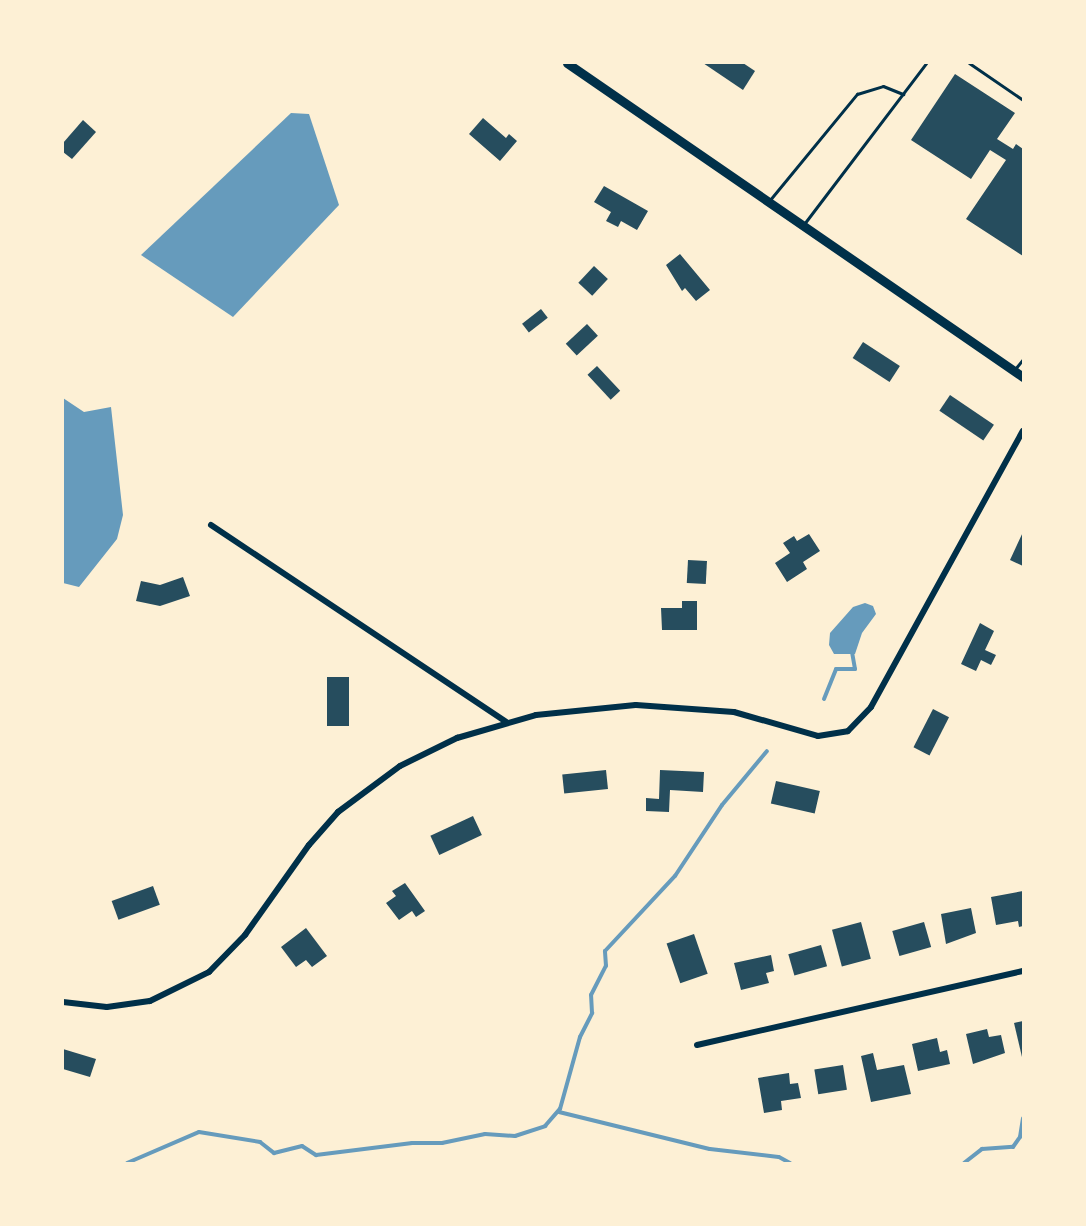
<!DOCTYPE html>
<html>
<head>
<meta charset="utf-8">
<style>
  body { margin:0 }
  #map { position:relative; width:1086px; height:1226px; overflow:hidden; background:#fdf0d5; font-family:Quicksand,sans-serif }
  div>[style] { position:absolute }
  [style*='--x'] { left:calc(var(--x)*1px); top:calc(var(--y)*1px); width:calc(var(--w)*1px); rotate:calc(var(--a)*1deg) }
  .water>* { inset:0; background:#669bbc }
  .stream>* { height:4px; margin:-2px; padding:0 2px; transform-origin:2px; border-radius:2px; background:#669bbc }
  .building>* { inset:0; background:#264d5e; transform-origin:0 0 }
  .service>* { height:3px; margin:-1.5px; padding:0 1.5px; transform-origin:1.5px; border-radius:1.5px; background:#003049 }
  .minor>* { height:6px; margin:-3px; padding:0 3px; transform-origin:3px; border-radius:3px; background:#003049 }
  .secondary>* { height:9px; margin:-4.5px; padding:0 4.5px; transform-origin:4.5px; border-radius:4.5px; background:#003049 }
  span { translate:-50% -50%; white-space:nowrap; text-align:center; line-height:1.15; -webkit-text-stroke:4.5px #fdf0d5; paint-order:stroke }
  .frame { position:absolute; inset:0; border:64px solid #fdf0d5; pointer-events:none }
</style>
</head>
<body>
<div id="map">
  <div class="water">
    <i style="clip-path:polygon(291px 113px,309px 114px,339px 205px,233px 317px,141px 255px)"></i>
    <i style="clip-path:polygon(63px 398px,84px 412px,111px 407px,123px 515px,117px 539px,79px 587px,63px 583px)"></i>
    <i style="clip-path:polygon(865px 603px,873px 606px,876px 614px,862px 633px,855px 654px,834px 654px,829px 645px,830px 633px,853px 607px)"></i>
  </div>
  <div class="stream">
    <i style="--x:824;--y:699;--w:32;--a:-68"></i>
    <i style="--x:836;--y:669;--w:19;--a:0"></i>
    <i style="--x:855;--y:669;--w:17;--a:-100"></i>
    <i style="--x:559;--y:1112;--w:155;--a:13.8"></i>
    <i style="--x:710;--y:1149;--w:69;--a:6.6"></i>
    <i style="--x:779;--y:1157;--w:13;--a:29"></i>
    <i style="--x:127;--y:1163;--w:78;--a:-23.3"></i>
    <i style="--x:199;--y:1132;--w:62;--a:9.3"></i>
    <i style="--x:260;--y:1142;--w:18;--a:38"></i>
    <i style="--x:274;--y:1153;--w:29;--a:-14"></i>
    <i style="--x:302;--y:1146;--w:17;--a:33"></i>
    <i style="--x:316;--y:1155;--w:97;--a:-7.1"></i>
    <i style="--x:412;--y:1143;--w:30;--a:0"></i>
    <i style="--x:442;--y:1143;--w:44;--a:-11.8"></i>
    <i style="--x:485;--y:1134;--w:30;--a:4"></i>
    <i style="--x:515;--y:1136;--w:32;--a:-18"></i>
    <i style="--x:545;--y:1126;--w:23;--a:-49"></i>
    <i style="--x:560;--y:1109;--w:75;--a:-74.5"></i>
    <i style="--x:580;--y:1037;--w:27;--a:-63"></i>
    <i style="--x:592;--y:1013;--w:18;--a:-93"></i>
    <i style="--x:591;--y:995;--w:33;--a:-63"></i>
    <i style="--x:606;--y:966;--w:15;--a:-94"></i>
    <i style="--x:605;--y:951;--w:103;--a:-47"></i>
    <i style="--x:675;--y:876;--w:85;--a:-56.5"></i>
    <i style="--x:722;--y:805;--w:70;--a:-50.2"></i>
    <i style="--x:964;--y:1163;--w:23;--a:-38"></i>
    <i style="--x:982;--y:1149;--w:31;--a:-4"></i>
    <i style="--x:1013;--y:1147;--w:12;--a:-55"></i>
    <i style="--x:1020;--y:1137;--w:19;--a:-81"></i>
  </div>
  <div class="building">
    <i style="clip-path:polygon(703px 63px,743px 63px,755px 71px,743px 90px)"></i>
    <i style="clip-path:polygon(955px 74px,1015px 113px,997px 139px,1013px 149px,1016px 144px,1023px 149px,1023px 256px,966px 219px,1006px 160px,990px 150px,971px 179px,911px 140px)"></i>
    <i style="clip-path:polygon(483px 118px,506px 138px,509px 134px,517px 141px,500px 161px,469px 134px)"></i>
    <i style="clip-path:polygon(83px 120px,96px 132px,72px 159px,63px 152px,63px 143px)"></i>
    <i style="clip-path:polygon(604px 186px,648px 211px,637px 230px,621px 221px,618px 227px,606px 221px,611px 212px,594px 202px)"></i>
    <i style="clip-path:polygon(680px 254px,710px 290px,696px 301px,685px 288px,682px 291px,666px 265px)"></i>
    <i style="left:594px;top:266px;width:19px;height:23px;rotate:43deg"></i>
    <i style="left:541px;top:309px;width:11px;height:24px;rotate:52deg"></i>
    <i style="left:587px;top:324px;width:16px;height:29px;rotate:47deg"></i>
    <i style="left:863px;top:342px;width:44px;height:19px;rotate:33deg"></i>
    <i style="left:597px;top:366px;width:34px;height:13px;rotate:47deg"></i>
    <i style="left:950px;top:395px;width:53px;height:19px;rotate:34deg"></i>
    <i style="clip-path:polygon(1023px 532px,1023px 566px,1010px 560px)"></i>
    <i style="clip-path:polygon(809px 534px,820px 551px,803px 562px,807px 569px,787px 582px,775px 563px,790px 553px,783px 543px,794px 536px,797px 541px)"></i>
    <i style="left:688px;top:560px;width:19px;height:23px;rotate:3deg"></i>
    <i style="clip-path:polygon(183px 577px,190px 596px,160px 606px,136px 601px,141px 581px,160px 585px)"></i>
    <i style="clip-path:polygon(682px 601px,697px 601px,697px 630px,662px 630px,661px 608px,682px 608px)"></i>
    <i style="clip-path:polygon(980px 623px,994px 631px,985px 650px,996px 655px,991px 665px,981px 660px,976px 671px,961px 664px)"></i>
    <i style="left:349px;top:677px;width:49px;height:22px;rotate:90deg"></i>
    <i style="left:933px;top:709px;width:18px;height:43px;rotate:27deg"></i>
    <i style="left:606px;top:770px;width:19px;height:44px;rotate:84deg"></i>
    <i style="clip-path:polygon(660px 770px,704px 772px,703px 792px,670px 790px,669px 812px,646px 811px,646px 798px,659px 799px)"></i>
    <i style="left:776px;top:781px;width:45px;height:23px;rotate:13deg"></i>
    <i style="left:473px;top:816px;width:21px;height:47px;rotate:65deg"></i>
    <i style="clip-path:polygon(405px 883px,425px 911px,416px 917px,412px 911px,399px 920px,386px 903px,396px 896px,392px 891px)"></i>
    <i style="left:153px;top:886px;width:20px;height:44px;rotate:70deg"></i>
    <i style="clip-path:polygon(1023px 891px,1023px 926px,1019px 927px,1018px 921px,996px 925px,991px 897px)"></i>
    <i style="clip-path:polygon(971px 908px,976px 933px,946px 944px,941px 914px)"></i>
    <i style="left:861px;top:922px;width:38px;height:30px;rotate:75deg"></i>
    <i style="left:924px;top:922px;width:26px;height:33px;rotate:74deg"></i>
    <i style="clip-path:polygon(306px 928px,327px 956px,312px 967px,306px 960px,296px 967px,281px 947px)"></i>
    <i style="left:694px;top:934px;width:42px;height:29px;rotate:71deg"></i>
    <i style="left:821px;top:945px;width:22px;height:34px;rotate:74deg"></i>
    <i style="clip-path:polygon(771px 955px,774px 971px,766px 973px,769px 983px,741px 990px,734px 963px)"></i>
    <i style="clip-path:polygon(1023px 1021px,1023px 1057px,1022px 1057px,1014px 1023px)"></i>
    <i style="clip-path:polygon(987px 1029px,989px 1037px,1001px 1035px,1005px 1053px,973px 1064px,966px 1034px)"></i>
    <i style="clip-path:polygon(937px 1038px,940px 1052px,947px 1050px,950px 1064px,918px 1071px,912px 1044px)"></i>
    <i style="clip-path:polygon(63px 1049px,96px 1059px,90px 1077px,63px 1069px)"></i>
    <i style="clip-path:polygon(873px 1053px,877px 1070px,904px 1065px,911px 1094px,871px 1102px,861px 1056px)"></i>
    <i style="left:843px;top:1065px;width:25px;height:29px;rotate:81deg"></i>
    <i style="clip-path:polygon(789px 1073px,790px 1084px,798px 1083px,801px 1098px,781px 1101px,782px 1110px,764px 1113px,758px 1078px)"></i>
  </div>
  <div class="service">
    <i style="--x:969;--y:63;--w:65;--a:34.4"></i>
    <i style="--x:769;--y:201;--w:139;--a:-50.6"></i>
    <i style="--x:857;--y:94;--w:27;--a:-17"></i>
    <i style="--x:883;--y:86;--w:22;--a:22"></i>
    <i style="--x:804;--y:224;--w:202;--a:-52.8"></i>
    <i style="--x:1015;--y:369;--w:13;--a:-51"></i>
  </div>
  <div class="minor">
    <i style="--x:211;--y:525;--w:355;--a:33.7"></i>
    <i style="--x:63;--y:1002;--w:44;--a:6.5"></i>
    <i style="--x:107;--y:1007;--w:43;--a:-7.9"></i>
    <i style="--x:150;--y:1001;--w:66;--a:-26.2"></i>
    <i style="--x:209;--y:972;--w:52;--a:-45.8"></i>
    <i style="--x:245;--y:935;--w:110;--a:-54.6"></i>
    <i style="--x:309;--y:845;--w:44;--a:-48.7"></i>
    <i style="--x:338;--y:812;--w:77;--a:-36.6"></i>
    <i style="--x:400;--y:766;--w:64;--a:-26.2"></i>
    <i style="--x:457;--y:738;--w:82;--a:-16.2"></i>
    <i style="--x:536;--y:715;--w:100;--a:-5.7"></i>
    <i style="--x:636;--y:705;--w:98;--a:4.1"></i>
    <i style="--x:734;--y:712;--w:87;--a:15.9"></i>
    <i style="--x:818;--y:736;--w:30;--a:-9"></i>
    <i style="--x:848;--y:731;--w:33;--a:-46"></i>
    <i style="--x:871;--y:707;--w:315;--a:-61.2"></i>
    <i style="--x:697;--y:1045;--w:334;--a:-12.8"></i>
  </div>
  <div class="secondary">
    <i style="--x:567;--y:63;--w:554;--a:34.55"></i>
  </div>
  <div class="frame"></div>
</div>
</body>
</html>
